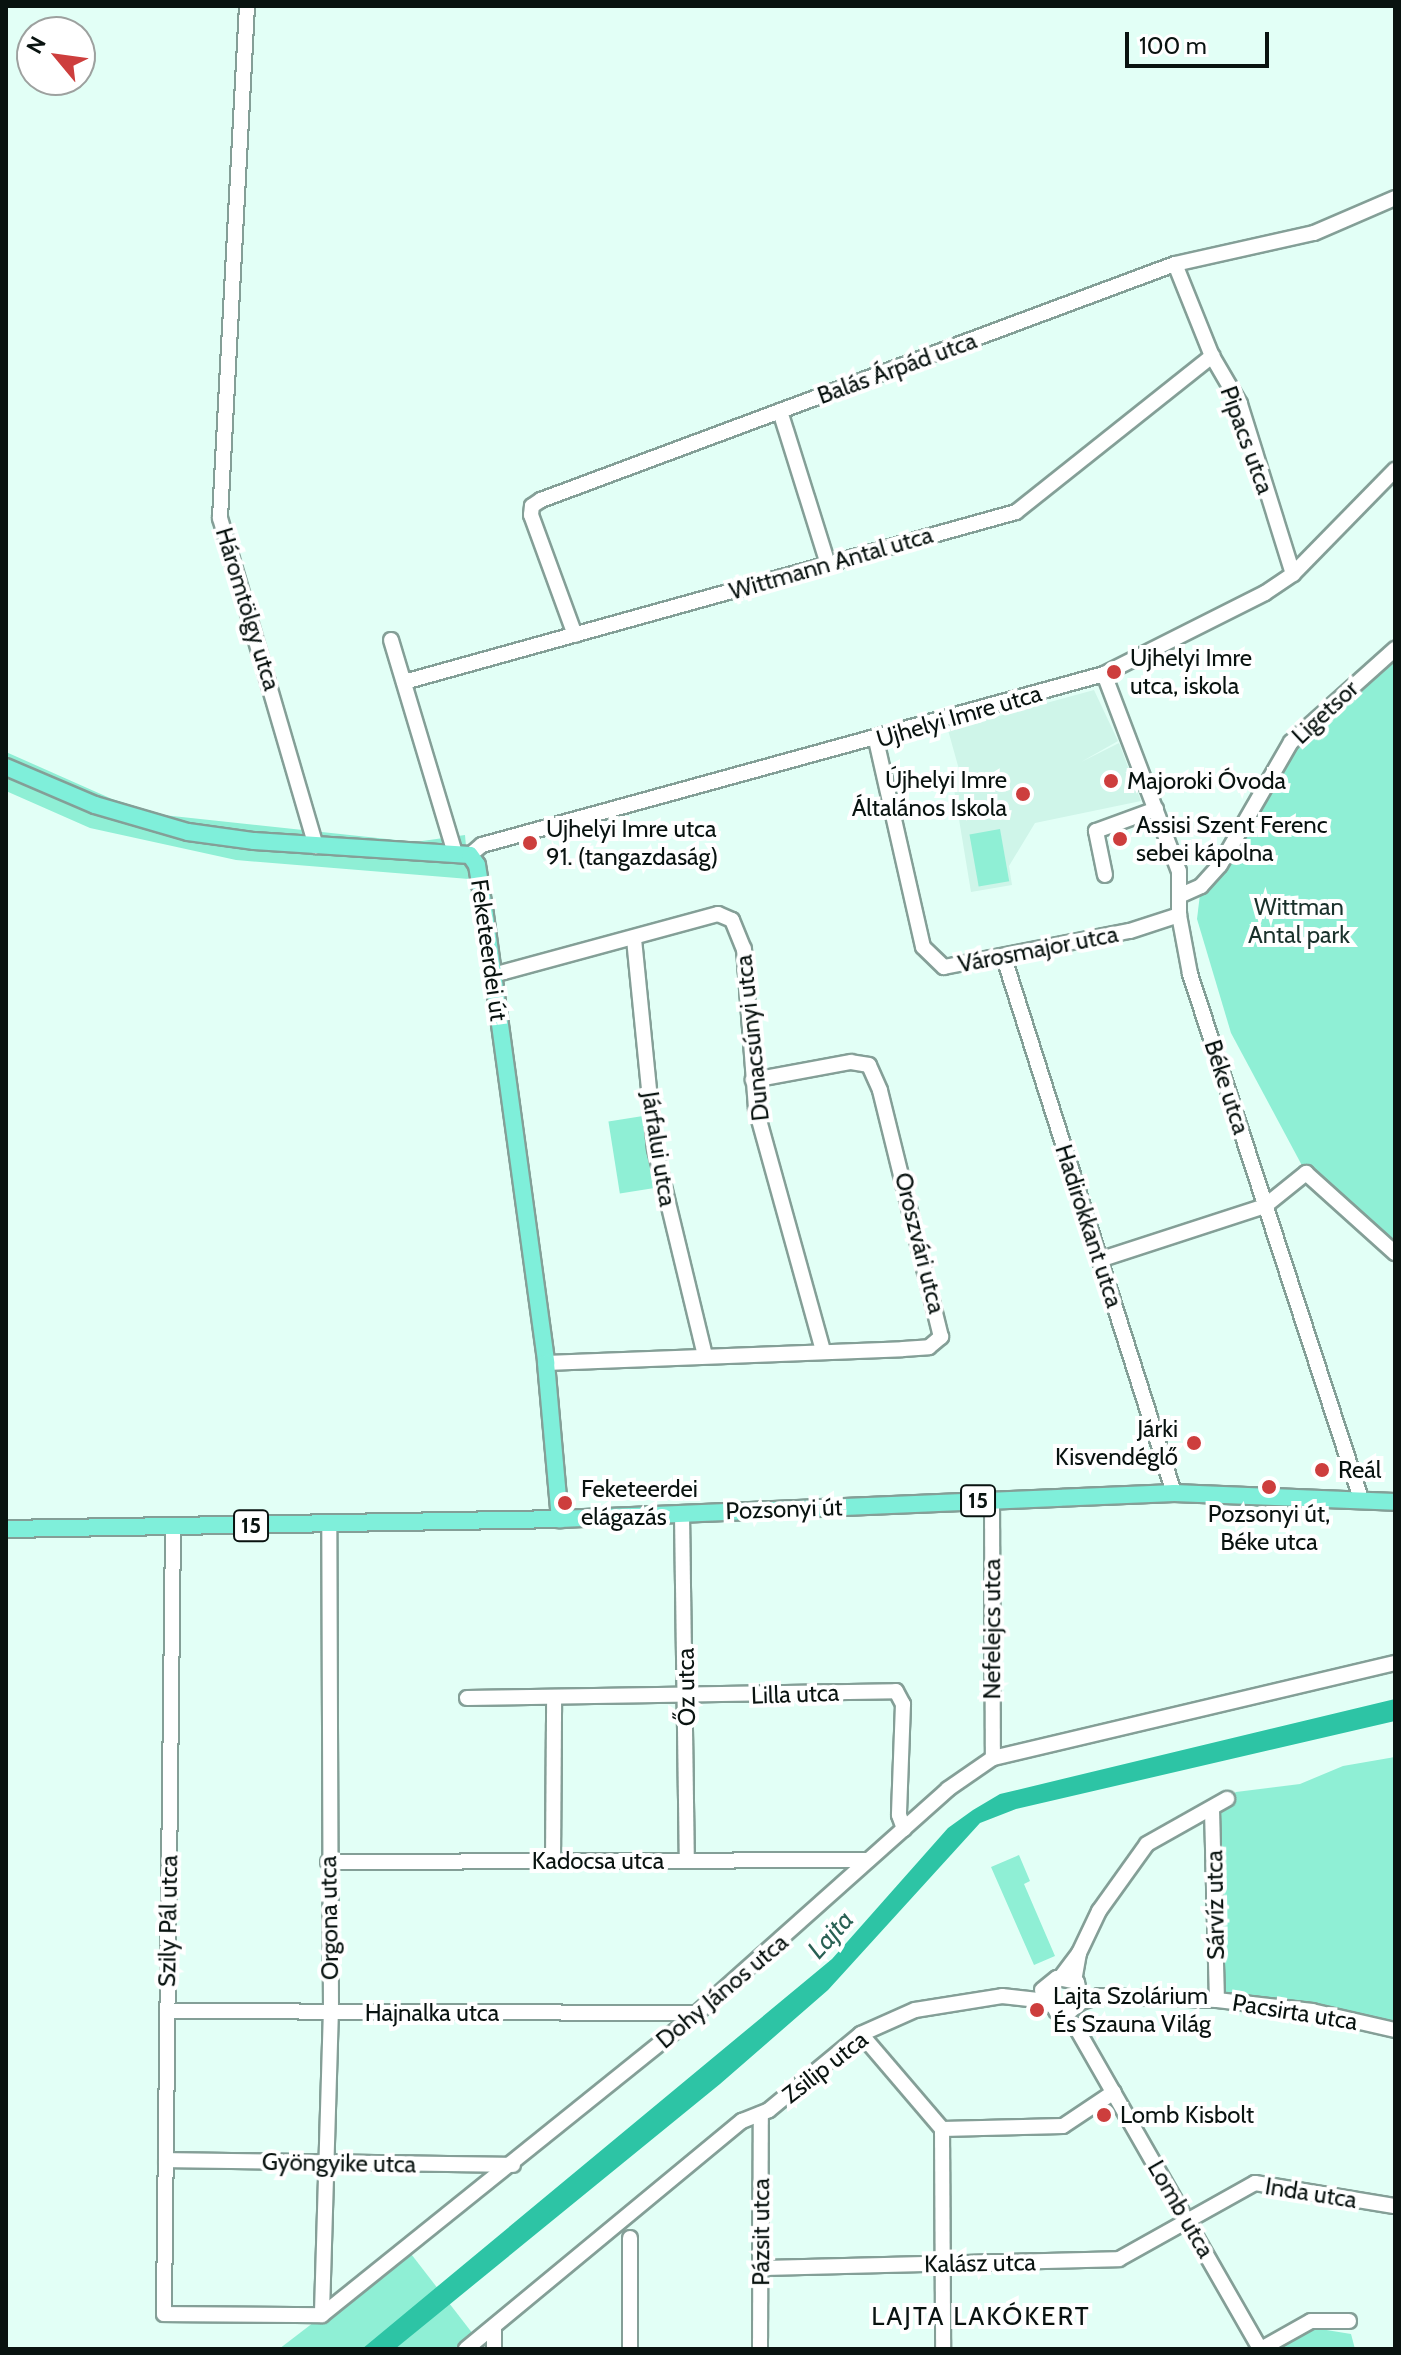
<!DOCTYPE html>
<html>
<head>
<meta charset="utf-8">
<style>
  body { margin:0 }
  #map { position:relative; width:1401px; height:2355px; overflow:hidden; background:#e2fff6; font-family:Cabin,sans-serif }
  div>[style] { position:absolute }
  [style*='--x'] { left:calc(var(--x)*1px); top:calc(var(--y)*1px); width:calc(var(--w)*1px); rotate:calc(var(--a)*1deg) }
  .built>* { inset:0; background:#cff5e9 }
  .green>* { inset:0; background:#8fefd5; transform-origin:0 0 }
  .water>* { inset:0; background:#2dc4a5 }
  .roads { filter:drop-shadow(2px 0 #849f97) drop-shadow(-2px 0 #849f97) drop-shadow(0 2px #849f97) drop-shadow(0 -2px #849f97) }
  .minor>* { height:14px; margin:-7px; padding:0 7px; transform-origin:7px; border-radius:7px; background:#fff }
  .major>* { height:16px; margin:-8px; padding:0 8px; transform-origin:8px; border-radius:8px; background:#7fefda }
  .dots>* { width:22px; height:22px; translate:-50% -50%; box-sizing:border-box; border:4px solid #fff; border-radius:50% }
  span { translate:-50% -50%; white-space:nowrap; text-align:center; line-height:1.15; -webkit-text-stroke:8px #fff; paint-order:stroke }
  .shield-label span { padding:2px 6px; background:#fff; border:2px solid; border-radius:6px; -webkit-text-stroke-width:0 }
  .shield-label { font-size:22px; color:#091310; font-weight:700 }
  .street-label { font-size:24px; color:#091310 }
  .poi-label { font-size:24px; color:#091310 }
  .left { translate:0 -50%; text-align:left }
  .right { translate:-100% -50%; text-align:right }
  .park-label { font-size:24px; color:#19312b }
  .water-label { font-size:26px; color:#296154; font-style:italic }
  .neighbourhood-label { font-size:26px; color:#091310; letter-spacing:2px }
  .frame { position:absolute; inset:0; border:8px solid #091310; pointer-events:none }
  .north { position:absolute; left:16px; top:16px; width:80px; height:80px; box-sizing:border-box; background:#fff; border:2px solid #9da19f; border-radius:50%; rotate:299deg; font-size:22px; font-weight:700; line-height:32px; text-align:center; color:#091310 }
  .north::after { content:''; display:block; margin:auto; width:28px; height:36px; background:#cd3e3d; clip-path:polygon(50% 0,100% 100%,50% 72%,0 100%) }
  .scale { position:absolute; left:1125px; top:32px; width:144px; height:36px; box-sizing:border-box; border:4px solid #091310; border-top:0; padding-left:10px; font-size:24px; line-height:28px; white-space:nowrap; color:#091310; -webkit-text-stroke:6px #fff; paint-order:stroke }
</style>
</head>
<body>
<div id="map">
  <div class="built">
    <i style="clip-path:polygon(1094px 690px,1118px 741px,1081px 762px,1119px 743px,1141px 801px,1035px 823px,1009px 866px,1012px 885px,971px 892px,952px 777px,960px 773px,948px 730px)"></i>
  </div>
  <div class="green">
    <i style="clip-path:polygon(1395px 650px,1395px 1253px,1306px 1173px,1231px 1033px,1197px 919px,1201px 886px,1291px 742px)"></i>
    <i style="clip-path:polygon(6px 752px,112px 799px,163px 815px,415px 842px,465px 835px,469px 879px,236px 860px,90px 828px,6px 791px)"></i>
    <i style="left:1000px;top:829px;width:53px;height:31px;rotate:80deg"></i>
    <i style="left:643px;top:1116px;width:73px;height:35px;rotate:81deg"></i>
    <i style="clip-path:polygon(1395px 1757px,1395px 2027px,1225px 1994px,1218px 1803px,1236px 1792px,1300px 1784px,1343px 1766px)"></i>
    <i style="clip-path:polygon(1019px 1855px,1030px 1881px,1024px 1884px,1055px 1956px,1034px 1965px,991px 1867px)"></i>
    <i style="clip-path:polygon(408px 2250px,473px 2334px,454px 2349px,279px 2349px)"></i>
    <i style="clip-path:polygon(1308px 2327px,1351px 2334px,1355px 2349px,1276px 2349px)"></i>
  </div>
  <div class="water">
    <i style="clip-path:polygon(1395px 1699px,1395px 1721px,1016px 1809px,980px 1823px,828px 1990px,720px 2084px,395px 2349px,362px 2349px,832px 1959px,948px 1828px,973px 1810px,1000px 1794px)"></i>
  </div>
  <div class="roads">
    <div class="minor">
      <i style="--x:247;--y:6;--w:513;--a:93.02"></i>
      <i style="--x:220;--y:518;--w:342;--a:73.7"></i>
      <i style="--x:1175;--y:264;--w:99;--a:68.1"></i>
      <i style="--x:1212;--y:356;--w:56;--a:59.7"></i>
      <i style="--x:1240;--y:404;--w:178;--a:72.7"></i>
      <i style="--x:780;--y:411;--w:160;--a:72.6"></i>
      <i style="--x:575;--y:635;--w:128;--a:-110.1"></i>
      <i style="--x:531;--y:515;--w:9;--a:-84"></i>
      <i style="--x:532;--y:506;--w:11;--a:-34"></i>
      <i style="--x:541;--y:500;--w:676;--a:-20.42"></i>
      <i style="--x:1175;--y:264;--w:142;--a:-12.6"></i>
      <i style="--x:1314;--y:233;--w:88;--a:-23.4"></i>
      <i style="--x:391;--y:640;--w:223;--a:73.3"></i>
      <i style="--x:1104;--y:674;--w:211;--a:69.2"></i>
      <i style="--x:1179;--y:871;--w:44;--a:90"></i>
      <i style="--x:1179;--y:915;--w:60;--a:79.4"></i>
      <i style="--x:1190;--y:974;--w:552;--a:71.96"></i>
      <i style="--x:404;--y:682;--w:635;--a:-15.52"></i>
      <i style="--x:1016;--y:512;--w:251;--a:-38.5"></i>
      <i style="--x:876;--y:740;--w:212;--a:77.2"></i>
      <i style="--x:923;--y:947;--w:29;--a:44"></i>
      <i style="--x:944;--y:967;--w:189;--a:-11"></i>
      <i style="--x:1130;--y:931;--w:52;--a:-18.1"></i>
      <i style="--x:470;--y:855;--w:16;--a:-40"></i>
      <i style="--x:482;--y:845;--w:645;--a:-15.37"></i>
      <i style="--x:1104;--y:674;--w:180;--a:-26.7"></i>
      <i style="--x:1265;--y:593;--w:34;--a:-34"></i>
      <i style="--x:1293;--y:574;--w:146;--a:-45.6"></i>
      <i style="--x:1105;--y:875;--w:45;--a:-101.6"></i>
      <i style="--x:1096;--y:831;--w:64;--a:-20.1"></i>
      <i style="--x:1181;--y:895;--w:22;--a:-24"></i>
      <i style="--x:1201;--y:886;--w:28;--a:-48"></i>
      <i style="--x:1220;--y:865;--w:142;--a:-60"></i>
      <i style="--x:1291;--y:742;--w:140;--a:-41.8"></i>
      <i style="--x:634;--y:939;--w:211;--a:84.3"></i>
      <i style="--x:655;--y:1149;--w:212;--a:76.4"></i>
      <i style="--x:1004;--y:958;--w:561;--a:72.37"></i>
      <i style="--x:493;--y:975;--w:233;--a:-15.2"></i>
      <i style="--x:718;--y:914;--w:15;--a:23"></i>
      <i style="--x:732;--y:920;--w:31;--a:68"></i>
      <i style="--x:744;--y:949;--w:160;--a:85.7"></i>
      <i style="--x:756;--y:1109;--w:251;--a:74.5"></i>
      <i style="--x:1099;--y:1260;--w:175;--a:-18"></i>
      <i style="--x:1265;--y:1206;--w:53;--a:-38.8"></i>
      <i style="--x:1306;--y:1173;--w:120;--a:42"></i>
      <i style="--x:546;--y:1363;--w:357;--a:-2.2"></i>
      <i style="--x:903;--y:1349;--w:26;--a:-4"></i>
      <i style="--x:929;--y:1347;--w:16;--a:-40"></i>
      <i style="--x:941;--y:1337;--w:254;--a:-103.9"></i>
      <i style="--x:880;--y:1090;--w:27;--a:-114"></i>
      <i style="--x:869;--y:1065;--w:18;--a:-171"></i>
      <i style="--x:851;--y:1062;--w:100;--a:169.6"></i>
      <i style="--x:992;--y:1500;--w:258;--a:89.8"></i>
      <i style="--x:682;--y:1514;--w:346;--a:89.2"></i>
      <i style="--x:173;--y:1527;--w:787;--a:90.66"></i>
      <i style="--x:164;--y:2314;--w:158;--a:0.4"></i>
      <i style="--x:322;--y:2315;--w:481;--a:-38.8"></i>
      <i style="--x:697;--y:2013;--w:336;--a:-41.7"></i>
      <i style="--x:948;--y:1789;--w:55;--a:-34.6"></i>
      <i style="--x:993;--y:1758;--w:413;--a:-13.3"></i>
      <i style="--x:467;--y:1698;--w:429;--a:-0.9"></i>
      <i style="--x:896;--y:1691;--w:15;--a:62"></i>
      <i style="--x:903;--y:1704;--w:111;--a:92.1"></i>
      <i style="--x:899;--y:1815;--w:15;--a:70"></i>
      <i style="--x:1212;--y:1810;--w:190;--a:88.5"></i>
      <i style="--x:553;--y:1861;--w:162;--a:-89.6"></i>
      <i style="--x:328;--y:1862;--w:540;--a:-0.21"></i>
      <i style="--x:1079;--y:1953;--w:47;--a:-64.5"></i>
      <i style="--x:1099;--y:1911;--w:82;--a:-54.4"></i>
      <i style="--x:1147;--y:1844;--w:92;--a:-29.4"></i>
      <i style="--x:1061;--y:1977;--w:30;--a:-53"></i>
      <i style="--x:1079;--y:1953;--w:27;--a:100"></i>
      <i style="--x:1047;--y:1987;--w:14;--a:90"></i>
      <i style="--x:1047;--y:2001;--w:41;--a:43"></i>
      <i style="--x:1077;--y:2029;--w:369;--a:60.2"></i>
      <i style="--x:1042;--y:1990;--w:19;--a:-39"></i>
      <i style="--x:1057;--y:1978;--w:20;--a:11"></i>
      <i style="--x:1077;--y:1982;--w:20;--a:79"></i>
      <i style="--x:1081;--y:2002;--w:16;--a:140"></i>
      <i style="--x:1069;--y:2012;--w:13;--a:-176"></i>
      <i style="--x:1081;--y:2002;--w:19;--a:-18"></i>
      <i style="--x:1099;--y:1996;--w:118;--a:1.9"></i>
      <i style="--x:1217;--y:2000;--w:96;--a:6.6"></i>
      <i style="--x:1312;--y:2011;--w:85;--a:12.9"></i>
      <i style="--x:167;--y:2011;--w:530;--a:0.22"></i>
      <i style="--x:861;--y:2034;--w:125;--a:49.5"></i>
      <i style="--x:942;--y:2129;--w:121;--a:-1.4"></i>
      <i style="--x:1063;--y:2126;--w:61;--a:-33.7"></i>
      <i style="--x:942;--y:2129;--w:220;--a:89.7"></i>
      <i style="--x:166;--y:2160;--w:347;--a:0.8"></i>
      <i style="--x:761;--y:2268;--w:358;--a:-1.4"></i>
      <i style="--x:1119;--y:2259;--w:156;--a:-29.2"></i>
      <i style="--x:1255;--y:2183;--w:141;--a:9.4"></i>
      <i style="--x:322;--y:2312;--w:299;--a:-88.3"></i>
      <i style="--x:331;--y:2013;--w:489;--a:-90.2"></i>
      <i style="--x:494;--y:2328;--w:21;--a:90"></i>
      <i style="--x:466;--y:2349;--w:358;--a:-39.6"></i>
      <i style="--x:742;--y:2121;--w:29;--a:-22"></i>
      <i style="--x:769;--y:2110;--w:119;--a:-39.6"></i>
      <i style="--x:861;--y:2034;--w:59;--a:-24"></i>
      <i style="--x:915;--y:2010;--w:88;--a:-9.1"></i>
      <i style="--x:1002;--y:1996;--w:45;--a:6.3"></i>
      <i style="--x:630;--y:2349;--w:111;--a:-90"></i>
      <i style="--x:760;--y:2349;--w:235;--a:-89.8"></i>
      <i style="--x:1261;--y:2349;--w:57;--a:-29.2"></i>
      <i style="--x:1311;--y:2321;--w:38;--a:0"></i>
    </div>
    <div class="major">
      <i style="--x:6;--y:767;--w:97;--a:23.1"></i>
      <i style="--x:95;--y:805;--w:97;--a:16.2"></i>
      <i style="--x:188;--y:832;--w:67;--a:7.8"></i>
      <i style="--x:254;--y:841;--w:216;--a:3.7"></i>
      <i style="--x:470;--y:855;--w:12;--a:55"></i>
      <i style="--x:477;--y:865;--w:51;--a:80.9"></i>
      <i style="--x:485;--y:915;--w:452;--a:82.2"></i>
      <i style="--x:546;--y:1363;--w:157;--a:84.9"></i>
      <i style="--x:6;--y:1529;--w:554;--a:-1.03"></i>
      <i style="--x:560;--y:1519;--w:615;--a:-2.42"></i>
      <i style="--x:1174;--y:1493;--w:221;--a:2.3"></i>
    </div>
  </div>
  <div class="dots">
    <i style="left:1114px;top:672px;background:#cd3e3d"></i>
    <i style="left:1111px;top:781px;background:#cd3e3d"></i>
    <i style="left:1023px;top:794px;background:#cd3e3d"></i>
    <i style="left:1120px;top:839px;background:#cd3e3d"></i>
    <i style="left:530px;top:843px;background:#cd3e3d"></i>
    <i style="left:1194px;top:1443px;background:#cd3e3d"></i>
    <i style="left:1322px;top:1470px;background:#cd3e3d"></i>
    <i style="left:1269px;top:1487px;background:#cd3e3d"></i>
    <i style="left:565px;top:1503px;background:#cd3e3d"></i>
    <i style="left:1037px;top:2010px;background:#cd3e3d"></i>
    <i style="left:1104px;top:2115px;background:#cd3e3d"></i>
  </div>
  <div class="shield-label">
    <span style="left:978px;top:1501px">15</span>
    <span style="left:251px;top:1526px">15</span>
  </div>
  <div class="street-label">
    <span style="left:897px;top:368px;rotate:-20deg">Balás Árpád utca</span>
    <span style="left:1247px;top:440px;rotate:70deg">Pipacs utca</span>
    <span style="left:831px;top:563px;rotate:-16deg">Wittmann Antal utca</span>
    <span style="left:248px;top:609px;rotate:73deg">Háromtölgy utca</span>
    <span style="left:1325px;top:712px;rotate:-43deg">Ligetsor</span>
    <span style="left:959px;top:716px;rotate:-16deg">Ujhelyi Imre utca</span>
    <span style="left:1038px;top:949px;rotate:-11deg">Városmajor utca</span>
    <span style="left:489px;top:950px;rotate:82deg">Feketeerdei út</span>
    <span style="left:752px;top:1038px;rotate:-96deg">Dunacsúnyi utca</span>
    <span style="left:1227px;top:1087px;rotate:72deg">Béke utca</span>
    <span style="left:659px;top:1149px;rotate:81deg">Járfalui utca</span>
    <span style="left:1089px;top:1226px;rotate:72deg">Hadirokkant utca</span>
    <span style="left:920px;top:1243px;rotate:76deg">Oroszvári utca</span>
    <span style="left:784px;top:1509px;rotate:-2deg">Pozsonyi út</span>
    <span style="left:992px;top:1629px;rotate:-90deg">Nefelejcs utca</span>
    <span style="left:686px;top:1687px;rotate:-91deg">Őz utca</span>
    <span style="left:795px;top:1694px;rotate:-2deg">Lilla utca</span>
    <span style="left:598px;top:1861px">Kadocsa utca</span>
    <span style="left:1215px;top:1905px;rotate:-91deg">Sárvíz utca</span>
    <span style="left:329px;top:1918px;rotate:-91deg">Orgona utca</span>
    <span style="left:168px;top:1921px;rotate:-89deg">Szily Pál utca</span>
    <span style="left:722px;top:1991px;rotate:-40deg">Dohy János utca</span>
    <span style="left:1295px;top:2012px;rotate:9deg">Pacsirta utca</span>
    <span style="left:432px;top:2013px">Hajnalka utca</span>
    <span style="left:825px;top:2067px;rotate:-38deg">Zsilip utca</span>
    <span style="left:339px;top:2163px;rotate:1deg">Gyöngyike utca</span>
    <span style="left:1311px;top:2193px;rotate:9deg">Inda utca</span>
    <span style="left:1181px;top:2209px;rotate:60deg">Lomb utca</span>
    <span style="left:761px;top:2232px;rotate:-90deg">Pázsit utca</span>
    <span style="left:980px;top:2263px;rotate:-1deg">Kalász utca</span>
  </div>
  <div class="poi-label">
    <span class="left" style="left:1130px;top:672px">Ujhelyi Imre<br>utca, iskola</span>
    <span class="right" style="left:1007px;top:794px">Újhelyi Imre<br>Általános Iskola</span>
    <span class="left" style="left:1127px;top:781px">Majoroki Óvoda</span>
    <span class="left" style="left:1136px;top:839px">Assisi Szent Ferenc<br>sebei kápolna</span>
    <span class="left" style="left:546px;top:843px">Ujhelyi Imre utca<br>91. (tangazdaság)</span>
    <span class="right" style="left:1178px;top:1443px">Járki<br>Kisvendéglő</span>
    <span class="left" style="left:1338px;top:1470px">Reál</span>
    <span class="left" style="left:581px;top:1503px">Feketeerdei<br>elágazás</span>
    <span style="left:1269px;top:1528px">Pozsonyi út,<br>Béke utca</span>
    <span class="left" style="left:1053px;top:2010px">Lajta Szolárium<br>És Szauna Világ</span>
    <span class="left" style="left:1120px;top:2115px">Lomb Kisbolt</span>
  </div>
  <div class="park-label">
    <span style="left:1299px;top:921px">Wittman<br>Antal park</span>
  </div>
  <div class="water-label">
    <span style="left:831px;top:1935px;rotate:-48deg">Lajta</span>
  </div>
  <div class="neighbourhood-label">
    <span style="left:981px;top:2317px">LAJTA LAKÓKERT</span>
  </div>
  <div class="frame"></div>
  <div class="north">N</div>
  <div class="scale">100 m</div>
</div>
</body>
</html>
